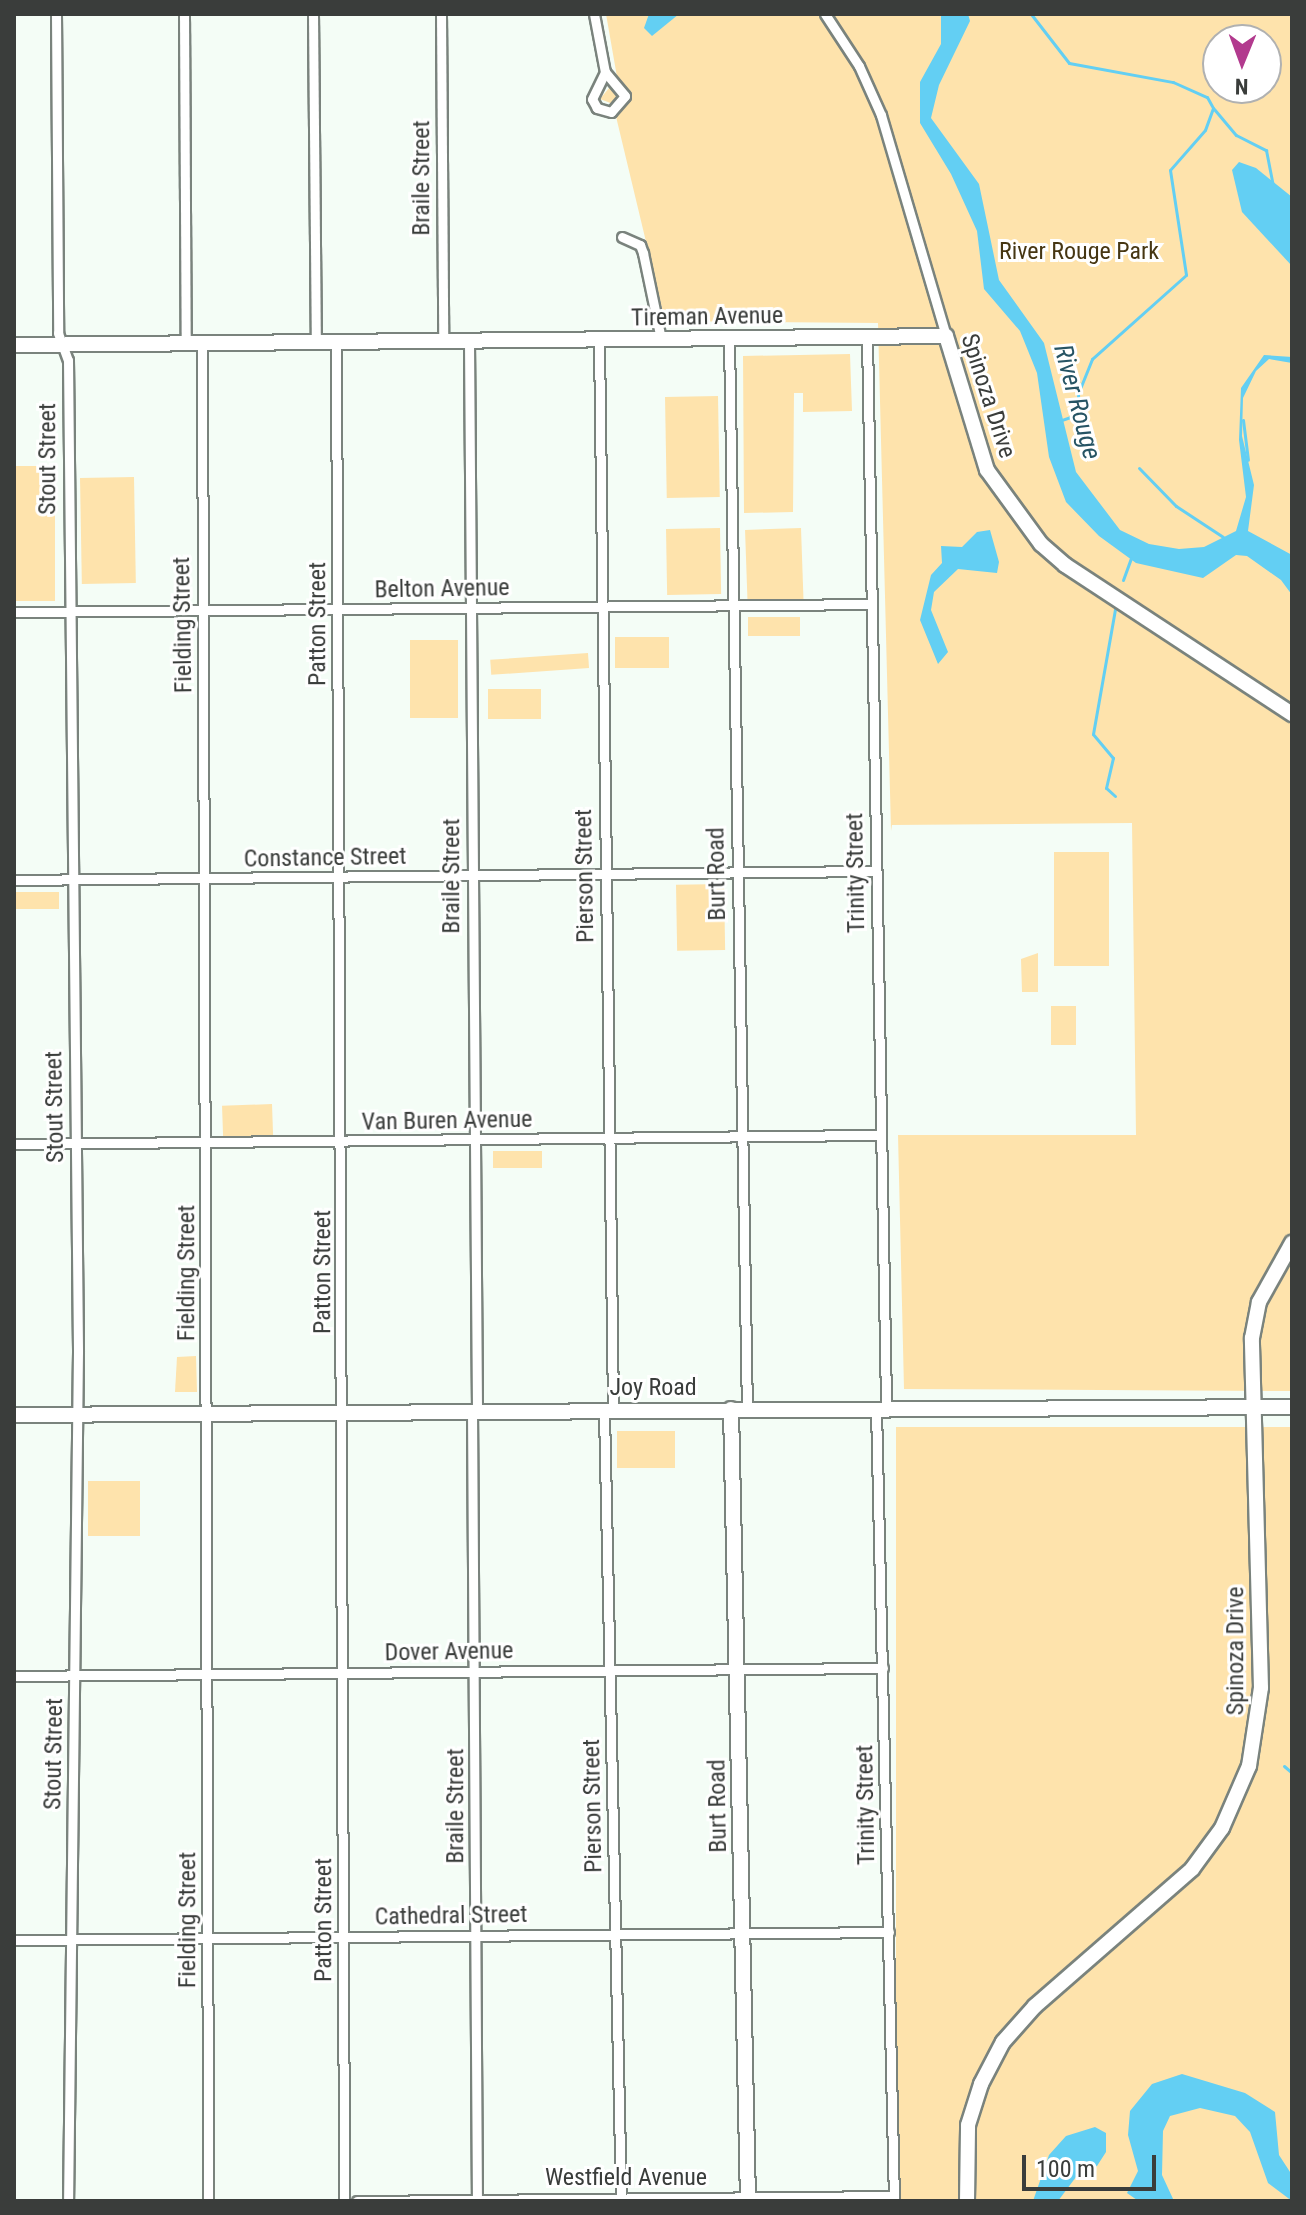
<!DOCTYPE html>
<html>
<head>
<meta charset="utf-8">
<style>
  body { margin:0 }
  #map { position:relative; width:1306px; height:2215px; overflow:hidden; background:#f4fdf6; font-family:"Roboto Condensed",sans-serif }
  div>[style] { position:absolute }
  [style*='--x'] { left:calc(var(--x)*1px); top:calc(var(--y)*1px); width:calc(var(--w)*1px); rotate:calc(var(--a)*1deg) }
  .green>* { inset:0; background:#fee3ac; transform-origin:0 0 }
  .water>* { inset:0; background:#63cff3 }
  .stream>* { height:3px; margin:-1.5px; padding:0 1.5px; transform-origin:1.5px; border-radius:1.5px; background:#63cff3 }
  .roads { filter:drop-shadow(2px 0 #7a837d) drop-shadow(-2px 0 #7a837d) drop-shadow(0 2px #7a837d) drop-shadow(0 -2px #7a837d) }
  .street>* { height:9px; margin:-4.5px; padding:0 4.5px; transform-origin:4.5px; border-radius:4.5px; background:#fff }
  .secondary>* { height:14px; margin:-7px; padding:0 7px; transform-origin:7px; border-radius:7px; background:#fff }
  span { translate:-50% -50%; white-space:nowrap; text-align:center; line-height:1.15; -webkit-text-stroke:6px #fff; paint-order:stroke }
  .street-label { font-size:24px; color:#3a3d3b }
  .park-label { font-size:24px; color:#463612 }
  .water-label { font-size:26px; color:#265464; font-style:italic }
  .frame { position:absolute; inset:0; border:16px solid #3a3d3b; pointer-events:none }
  .north { position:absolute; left:1202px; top:24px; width:80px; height:80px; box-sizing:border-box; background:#fff; border:2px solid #b0b1b1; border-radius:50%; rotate:181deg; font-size:22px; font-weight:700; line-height:32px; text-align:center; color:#3a3d3b }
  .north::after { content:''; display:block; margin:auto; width:28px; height:36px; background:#b23a8e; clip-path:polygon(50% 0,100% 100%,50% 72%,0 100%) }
  .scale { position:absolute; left:1022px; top:2155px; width:134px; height:36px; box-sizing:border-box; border:4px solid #3a3d3b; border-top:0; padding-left:10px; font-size:24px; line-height:28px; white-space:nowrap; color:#3a3d3b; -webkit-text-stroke:6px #fff; paint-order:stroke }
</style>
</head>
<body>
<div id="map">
  <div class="green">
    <i style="clip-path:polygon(evenodd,606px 14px,1292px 14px,1292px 1391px,904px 1389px,898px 1135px,1136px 1135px,1132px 823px,892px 825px,891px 831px,878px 323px,665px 321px,613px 104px,600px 99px,609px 88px,606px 79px,617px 77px,606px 14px,1218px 40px,1266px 40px,1266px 88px,1218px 88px,1218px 40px)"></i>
    <i style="clip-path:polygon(850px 354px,852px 411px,803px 412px,803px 393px,794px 393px,793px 512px,744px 513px,743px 356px)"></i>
    <i style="left:718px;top:396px;width:101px;height:53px;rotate:89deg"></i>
    <i style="left:14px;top:466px;width:41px;height:135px"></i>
    <i style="left:134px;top:477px;width:106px;height:54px;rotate:89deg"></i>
    <i style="left:720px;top:528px;width:66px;height:54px;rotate:89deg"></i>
    <i style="left:801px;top:528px;width:71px;height:56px;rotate:88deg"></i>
    <i style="left:748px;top:617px;width:52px;height:19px"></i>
    <i style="left:669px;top:637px;width:31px;height:54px;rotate:90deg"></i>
    <i style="left:410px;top:640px;width:48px;height:78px"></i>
    <i style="left:588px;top:653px;width:15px;height:98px;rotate:86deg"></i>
    <i style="left:488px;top:689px;width:53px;height:30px"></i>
    <i style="left:1054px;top:852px;width:55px;height:114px"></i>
    <i style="left:724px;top:884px;width:66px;height:48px;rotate:89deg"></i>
    <i style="left:14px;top:892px;width:45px;height:17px"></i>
    <i style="clip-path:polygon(1038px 953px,1038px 992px,1022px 992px,1021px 959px)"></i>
    <i style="left:1076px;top:1006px;width:39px;height:25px;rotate:90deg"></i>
    <i style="left:272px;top:1104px;width:32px;height:50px;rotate:88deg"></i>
    <i style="left:493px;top:1151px;width:49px;height:17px"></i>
    <i style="clip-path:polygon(196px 1356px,197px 1392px,175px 1392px,177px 1357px)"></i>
    <i style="left:1292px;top:1427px;width:774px;height:396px;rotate:90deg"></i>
    <i style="left:675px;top:1431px;width:37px;height:58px;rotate:90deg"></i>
    <i style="left:88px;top:1481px;width:52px;height:55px"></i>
  </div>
  <div class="water">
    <i style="clip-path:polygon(649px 14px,679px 14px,652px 36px,644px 28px)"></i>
    <i style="clip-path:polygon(941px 14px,968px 14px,970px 21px,939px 85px,931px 118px,979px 184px,999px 280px,1044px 343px,1076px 472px,1120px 530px,1149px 544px,1179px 549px,1204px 547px,1236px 531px,1246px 497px,1239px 440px,1241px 388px,1264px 355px,1292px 357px,1292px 363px,1269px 359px,1256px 371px,1243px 398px,1242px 436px,1254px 485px,1248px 531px,1292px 555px,1292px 595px,1281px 580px,1247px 556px,1236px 555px,1203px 578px,1136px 563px,1099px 536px,1066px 502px,1049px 457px,1037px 373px,1020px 331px,984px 289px,977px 231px,951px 174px,920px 123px,920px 82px,941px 44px)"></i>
    <i style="clip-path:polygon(1239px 162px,1256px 168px,1292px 197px,1292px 266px,1242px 212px,1232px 170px)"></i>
    <i style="clip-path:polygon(990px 530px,999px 562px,997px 573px,958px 569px,934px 592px,931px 610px,948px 652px,938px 664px,920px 620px,931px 575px,942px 563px,941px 546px,962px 547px,977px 532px)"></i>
    <i style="clip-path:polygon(1182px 2074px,1245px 2093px,1275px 2112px,1279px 2155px,1292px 2175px,1292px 2201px,1268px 2183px,1250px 2132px,1235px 2116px,1200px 2108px,1170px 2116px,1163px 2131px,1162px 2175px,1174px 2201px,1137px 2200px,1127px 2193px,1138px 2171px,1128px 2135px,1130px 2111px,1152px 2084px)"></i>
    <i style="clip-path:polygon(1095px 2127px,1106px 2133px,1106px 2152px,1097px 2166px,1076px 2177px,1058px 2201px,1033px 2201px,1049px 2155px,1066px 2136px)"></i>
  </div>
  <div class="stream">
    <i style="--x:1031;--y:14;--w:62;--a:52.2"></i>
    <i style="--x:1069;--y:63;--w:106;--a:10.4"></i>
    <i style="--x:1173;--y:82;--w:37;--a:24"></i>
    <i style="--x:1207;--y:97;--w:13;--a:61"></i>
    <i style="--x:1213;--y:108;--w:23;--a:110"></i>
    <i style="--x:1205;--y:130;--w:53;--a:131.2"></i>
    <i style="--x:1170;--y:170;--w:106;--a:81.3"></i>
    <i style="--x:1186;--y:275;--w:126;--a:138.2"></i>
    <i style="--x:1092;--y:359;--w:38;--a:112"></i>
    <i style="--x:1078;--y:394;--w:20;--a:87"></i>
    <i style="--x:1079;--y:414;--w:21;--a:161"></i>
    <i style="--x:1214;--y:109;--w:34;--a:50"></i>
    <i style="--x:1236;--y:135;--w:34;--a:27"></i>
    <i style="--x:1266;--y:150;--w:36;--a:79"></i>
    <i style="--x:1243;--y:420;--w:40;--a:82.9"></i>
    <i style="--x:1139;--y:468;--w:53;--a:45.8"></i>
    <i style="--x:1176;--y:506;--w:56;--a:33.4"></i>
    <i style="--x:1123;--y:580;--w:23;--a:-70"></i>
    <i style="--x:1115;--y:796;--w:12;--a:-138"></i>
    <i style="--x:1106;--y:788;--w:31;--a:-77"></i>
    <i style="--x:1113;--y:758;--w:31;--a:-130"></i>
    <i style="--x:1093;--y:734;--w:133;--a:-80"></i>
    <i style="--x:1284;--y:1766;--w:11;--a:41"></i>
  </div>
  <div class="roads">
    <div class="street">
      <i style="--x:56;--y:14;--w:319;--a:89.6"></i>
      <i style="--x:58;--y:333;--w:29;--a:70"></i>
      <i style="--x:68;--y:360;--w:992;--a:89.42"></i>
      <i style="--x:78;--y:1352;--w:849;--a:90.67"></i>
      <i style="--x:184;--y:14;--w:330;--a:89.7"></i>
      <i style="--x:313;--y:14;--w:329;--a:89.5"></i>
      <i style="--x:441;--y:14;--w:327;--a:89.6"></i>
      <i style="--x:594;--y:14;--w:59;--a:79.3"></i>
      <i style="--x:825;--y:14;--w:62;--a:56.8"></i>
      <i style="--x:859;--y:66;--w:54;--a:65.8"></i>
      <i style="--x:881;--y:115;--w:230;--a:73.6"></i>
      <i style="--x:605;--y:72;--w:31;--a:50"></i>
      <i style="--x:625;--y:96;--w:21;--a:131"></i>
      <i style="--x:611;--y:112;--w:15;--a:-164"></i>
      <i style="--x:597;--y:108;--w:10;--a:-119"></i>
      <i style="--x:592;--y:99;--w:30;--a:-64"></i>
      <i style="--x:622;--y:237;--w:20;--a:24"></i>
      <i style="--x:640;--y:245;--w:9;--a:69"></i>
      <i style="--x:643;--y:253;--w:88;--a:78.2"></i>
      <i style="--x:867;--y:336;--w:1072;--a:88.98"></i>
      <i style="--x:729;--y:339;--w:1070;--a:89.04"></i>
      <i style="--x:599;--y:340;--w:1071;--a:89.25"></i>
      <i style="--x:336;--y:342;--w:1859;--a:89.75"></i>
      <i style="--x:469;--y:342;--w:1068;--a:89.57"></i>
      <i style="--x:202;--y:344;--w:1857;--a:89.81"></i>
      <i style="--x:14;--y:612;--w:857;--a:-0.53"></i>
      <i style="--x:14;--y:880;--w:862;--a:-0.6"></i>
      <i style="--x:14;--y:1144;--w:866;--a:-0.6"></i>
      <i style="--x:876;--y:1408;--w:793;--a:88.7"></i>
      <i style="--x:472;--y:1410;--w:791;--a:89.64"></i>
      <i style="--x:604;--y:1411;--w:790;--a:88.77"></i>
      <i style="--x:14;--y:1676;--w:869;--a:-0.53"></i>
      <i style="--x:14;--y:1940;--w:875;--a:-0.52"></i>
      <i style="--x:357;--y:2201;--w:537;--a:-0.53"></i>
    </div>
    <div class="secondary">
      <i style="--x:14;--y:345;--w:932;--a:-0.55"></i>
      <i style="--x:946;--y:336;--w:140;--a:73"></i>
      <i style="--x:987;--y:470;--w:92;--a:53.9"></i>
      <i style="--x:1041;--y:544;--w:32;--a:41"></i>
      <i style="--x:1065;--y:565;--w:272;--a:33.3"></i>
      <i style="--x:731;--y:1409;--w:792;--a:88.77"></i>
      <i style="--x:14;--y:1415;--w:1278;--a:-0.36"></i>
      <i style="--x:967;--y:2201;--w:76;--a:-89.2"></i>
      <i style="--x:968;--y:2125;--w:43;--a:-72.4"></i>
      <i style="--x:981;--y:2084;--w:47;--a:-62.4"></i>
      <i style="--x:1003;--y:2042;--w:48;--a:-48.4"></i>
      <i style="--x:1035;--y:2006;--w:208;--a:-41.1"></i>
      <i style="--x:1192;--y:1869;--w:51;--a:-53.8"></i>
      <i style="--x:1222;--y:1828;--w:68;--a:-66.5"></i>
      <i style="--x:1249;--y:1766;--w:79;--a:-81.3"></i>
      <i style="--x:1261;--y:1688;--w:350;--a:-91.5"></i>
      <i style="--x:1252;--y:1338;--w:37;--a:-79"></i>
      <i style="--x:1259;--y:1302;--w:68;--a:-60.8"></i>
    </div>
  </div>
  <div class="street-label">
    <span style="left:422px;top:178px;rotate:-90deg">Braile Street</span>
    <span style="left:707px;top:317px;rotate:-1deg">Tireman Avenue</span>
    <span style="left:988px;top:396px;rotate:72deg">Spinoza Drive</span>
    <span style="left:48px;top:459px;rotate:-90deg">Stout Street</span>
    <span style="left:442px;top:589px;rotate:-1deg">Belton Avenue</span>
    <span style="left:318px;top:624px;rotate:-90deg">Patton Street</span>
    <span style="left:183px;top:625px;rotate:-91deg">Fielding Street</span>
    <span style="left:325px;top:858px;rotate:-1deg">Constance Street</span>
    <span style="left:856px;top:873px;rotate:-91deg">Trinity Street</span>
    <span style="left:717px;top:874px;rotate:-91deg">Burt Road</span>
    <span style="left:452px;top:876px;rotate:-90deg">Braile Street</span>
    <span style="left:585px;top:876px;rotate:-91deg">Pierson Street</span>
    <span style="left:55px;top:1107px;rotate:-91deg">Stout Street</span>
    <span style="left:447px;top:1121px;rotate:-1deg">Van Buren Avenue</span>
    <span style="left:323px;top:1272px;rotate:-90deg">Patton Street</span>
    <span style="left:187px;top:1273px;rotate:-90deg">Fielding Street</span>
    <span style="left:653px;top:1388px">Joy Road</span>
    <span style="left:1236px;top:1651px;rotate:-90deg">Spinoza Drive</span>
    <span style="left:449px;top:1652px;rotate:-1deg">Dover Avenue</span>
    <span style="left:54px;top:1754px;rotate:-89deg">Stout Street</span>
    <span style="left:866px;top:1805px;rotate:-91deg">Trinity Street</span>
    <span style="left:456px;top:1806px;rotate:-90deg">Braile Street</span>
    <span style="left:593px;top:1806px;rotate:-91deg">Pierson Street</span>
    <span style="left:718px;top:1806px;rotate:-91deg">Burt Road</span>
    <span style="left:451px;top:1916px;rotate:-1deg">Cathedral Street</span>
    <span style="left:188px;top:1920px;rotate:-90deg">Fielding Street</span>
    <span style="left:324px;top:1920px;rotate:-90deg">Patton Street</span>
    <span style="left:626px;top:2178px">Westfield Avenue</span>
  </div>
  <div class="park-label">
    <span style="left:1079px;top:252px">River Rouge Park</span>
  </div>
  <div class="water-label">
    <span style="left:1077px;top:402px;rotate:75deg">River Rouge</span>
  </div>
  <div class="frame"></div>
  <div class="north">N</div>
  <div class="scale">100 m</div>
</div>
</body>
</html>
